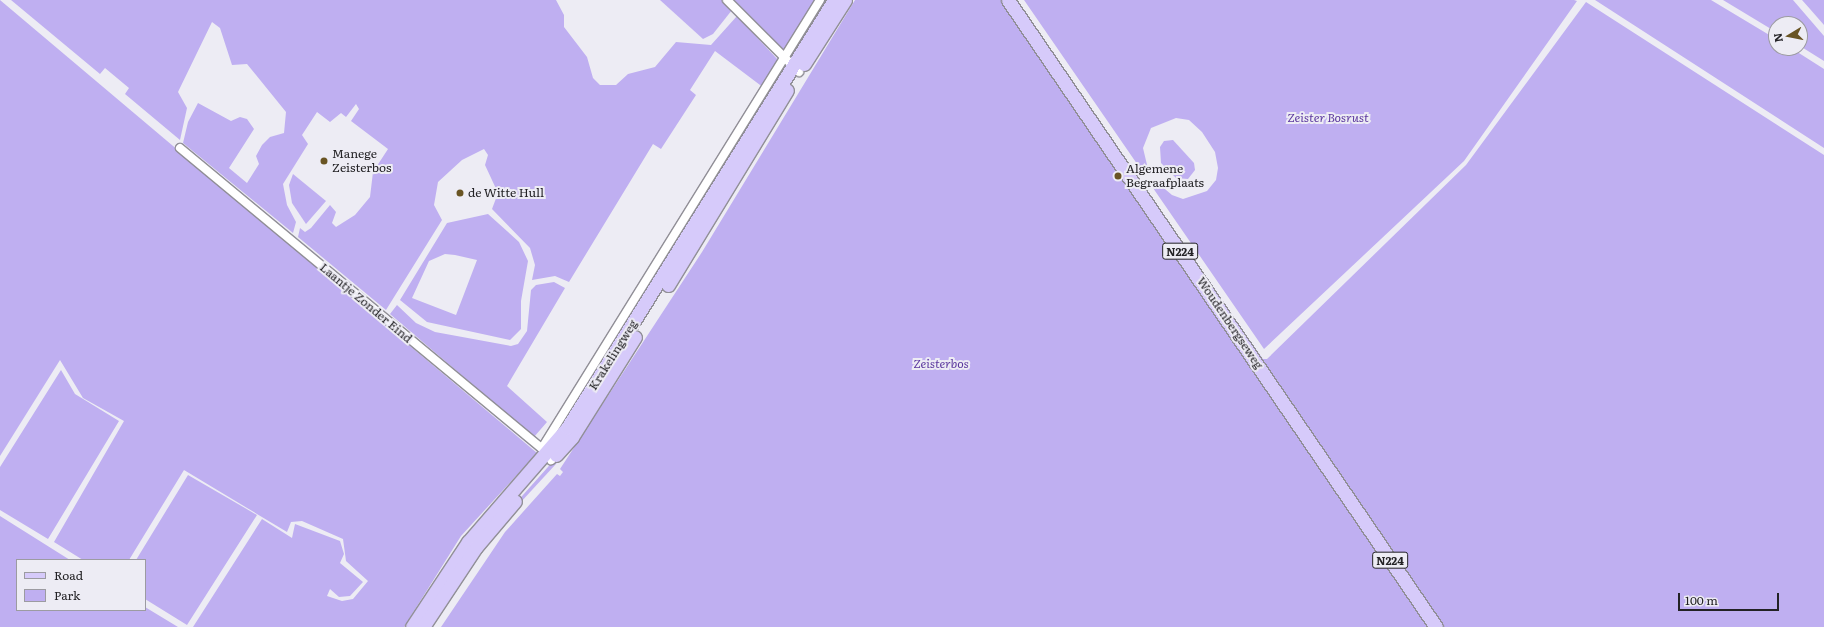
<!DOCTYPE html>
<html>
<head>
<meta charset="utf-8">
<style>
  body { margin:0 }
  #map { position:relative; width:1824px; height:627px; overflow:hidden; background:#edecf4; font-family:Literata,serif }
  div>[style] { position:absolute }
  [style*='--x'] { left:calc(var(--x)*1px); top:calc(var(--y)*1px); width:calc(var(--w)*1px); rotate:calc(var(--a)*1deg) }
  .green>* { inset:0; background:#bfaff1 }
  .roads { filter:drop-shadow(1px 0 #918f97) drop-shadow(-1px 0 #918f97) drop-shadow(0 1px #918f97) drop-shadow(0 -1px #918f97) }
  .street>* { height:8px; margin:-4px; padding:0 4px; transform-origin:4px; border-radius:4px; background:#fff }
  .primary>* { height:13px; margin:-6.5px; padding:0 6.5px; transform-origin:6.5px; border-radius:6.5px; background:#d6cafa }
  .dots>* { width:11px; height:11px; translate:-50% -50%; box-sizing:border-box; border:2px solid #edecf4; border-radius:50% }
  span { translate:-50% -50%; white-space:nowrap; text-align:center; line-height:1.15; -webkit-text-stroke:4px #edecf4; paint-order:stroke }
  .shield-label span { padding:1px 3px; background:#edecf4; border:1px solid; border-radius:3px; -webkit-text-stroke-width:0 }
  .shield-label { font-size:11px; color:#232225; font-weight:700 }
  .park-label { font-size:12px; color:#5b379e; font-style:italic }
  .poi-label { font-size:12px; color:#232225 }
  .left { translate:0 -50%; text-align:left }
  .street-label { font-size:12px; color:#232225 }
  .legend { position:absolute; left:16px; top:559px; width:130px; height:52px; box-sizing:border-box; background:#edecf4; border:1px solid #9c9ba1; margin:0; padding:5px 7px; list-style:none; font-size:12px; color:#232225 }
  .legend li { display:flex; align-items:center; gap:8px; height:20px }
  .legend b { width:20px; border:1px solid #9c9ba1 }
  .north { position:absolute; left:1768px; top:16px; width:40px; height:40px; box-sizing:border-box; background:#edecf4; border:1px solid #9c9ba1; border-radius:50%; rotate:260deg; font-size:11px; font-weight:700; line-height:16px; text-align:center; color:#232225 }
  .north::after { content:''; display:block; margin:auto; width:14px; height:18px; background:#695423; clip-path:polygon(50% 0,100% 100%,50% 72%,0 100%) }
  .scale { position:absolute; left:1678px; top:593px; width:101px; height:18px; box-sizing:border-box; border:2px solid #232225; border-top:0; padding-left:5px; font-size:12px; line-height:14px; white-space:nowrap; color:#232225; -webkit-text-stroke:3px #edecf4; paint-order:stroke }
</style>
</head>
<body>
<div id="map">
  <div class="green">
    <i style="clip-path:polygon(0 0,537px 453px,461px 536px,404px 627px,193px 627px,262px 519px,292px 538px,295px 524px,340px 541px,344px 554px,340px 563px,363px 582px,350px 596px,339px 597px,330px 589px,327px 596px,342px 601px,353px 599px,368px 581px,346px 561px,343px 539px,302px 521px,291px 522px,287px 532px,184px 470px,129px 560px,83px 560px,54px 542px,124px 421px,83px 398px,60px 360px,0 456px)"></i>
    <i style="clip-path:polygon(11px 0,556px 0,564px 15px,564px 27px,587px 57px,593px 78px,600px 85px,616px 85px,628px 74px,655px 67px,676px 42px,711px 45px,737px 16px,779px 61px,764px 88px,715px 51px,690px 90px,696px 95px,661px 149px,653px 144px,569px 282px,555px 276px,532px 280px,535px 265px,530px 248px,492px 209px,498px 193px,485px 165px,488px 155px,484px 149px,462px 160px,438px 182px,434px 205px,442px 220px,386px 310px,298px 237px,300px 228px,305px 232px,311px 228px,330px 205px,336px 212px,332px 223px,336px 227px,355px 215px,370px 197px,373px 172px,388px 149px,351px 121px,359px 109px,356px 104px,346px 117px,341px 113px,330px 122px,317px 112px,302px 135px,308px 144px,283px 184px,287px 205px,296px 222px,293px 233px,183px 143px,188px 122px,198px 103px,231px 121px,240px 117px,247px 119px,254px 129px,229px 168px,247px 183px,259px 164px,256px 156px,262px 145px,270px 137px,284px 133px,286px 112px,247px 64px,232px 65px,220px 28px,212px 22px,178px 92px,187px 108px,180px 140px,125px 94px,129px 88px,105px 68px,100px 74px)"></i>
    <i style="clip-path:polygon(660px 0,722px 0,732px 10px,713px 34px,703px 39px)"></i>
    <i style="clip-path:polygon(732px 0,815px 0,783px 52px)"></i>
    <i style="clip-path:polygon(855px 0,1004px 0,1263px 359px,1267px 359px,1466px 165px,1586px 2px,1824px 155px,1824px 627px,441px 627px,505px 532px,557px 474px,560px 476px,563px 472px,560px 469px,702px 252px)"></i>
    <i style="clip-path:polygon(1024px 0,1574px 0,1577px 1px,1464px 161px,1264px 349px,1153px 188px,1159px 184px,1172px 195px,1183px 199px,1207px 191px,1216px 180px,1218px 168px,1215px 152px,1202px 132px,1189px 120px,1176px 118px,1151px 128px,1143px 148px,1148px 169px,1144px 174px)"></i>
    <i style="clip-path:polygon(1595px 0,1711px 0,1776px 39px,1776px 48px,1791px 48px,1824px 69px,1824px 148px)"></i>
    <i style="clip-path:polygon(1723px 0,1793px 0,1824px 36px,1824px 61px,1800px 46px,1800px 24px,1776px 24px,1776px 32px)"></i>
    <i style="clip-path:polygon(1802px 0,1824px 0,1824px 25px,1810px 9px)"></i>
    <i style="clip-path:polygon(1173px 140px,1194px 163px,1195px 170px,1188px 179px,1176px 178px,1161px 163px,1160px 147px,1164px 141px)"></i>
    <i style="clip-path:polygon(293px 174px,326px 201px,306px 224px,292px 203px,289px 185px)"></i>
    <i style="clip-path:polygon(evenodd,488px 214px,519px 242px,528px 261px,521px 301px,521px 329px,510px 340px,427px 322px,400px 300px,447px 223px,488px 214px,455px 255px,477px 260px,456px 315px,412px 298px,429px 261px,445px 254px,455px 255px)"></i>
    <i style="clip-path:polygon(554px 282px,565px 288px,507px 386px,547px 422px,534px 437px,390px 314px,397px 305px,416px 323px,435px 332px,511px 346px,518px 344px,527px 331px,531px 290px,536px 285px)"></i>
    <i style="clip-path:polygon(61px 370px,75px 394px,119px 421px,48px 539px,0 510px,0 467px)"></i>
    <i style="clip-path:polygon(564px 449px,567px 452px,508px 516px,506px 514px)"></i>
    <i style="clip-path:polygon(188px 475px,257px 515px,187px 625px,145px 599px,145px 560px,136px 560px)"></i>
    <i style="clip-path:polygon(0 516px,70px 560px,17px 560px,17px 610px,145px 610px,145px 607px,178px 627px,0 627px)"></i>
  </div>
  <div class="roads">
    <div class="street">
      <i style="--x:727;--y:0;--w:102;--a:45"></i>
      <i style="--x:180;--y:148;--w:478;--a:39.7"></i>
      <i style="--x:548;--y:453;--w:8;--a:67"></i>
      <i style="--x:542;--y:448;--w:527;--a:-58.18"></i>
    </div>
    <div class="primary">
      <i style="--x:1008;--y:0;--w:759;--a:55.68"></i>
      <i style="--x:804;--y:64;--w:76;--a:-57.4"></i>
      <i style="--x:668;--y:285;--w:228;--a:-58.6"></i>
      <i style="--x:556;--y:455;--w:24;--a:-48"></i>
      <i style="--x:572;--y:437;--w:118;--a:-57.8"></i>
      <i style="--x:412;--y:627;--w:102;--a:-56.6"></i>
      <i style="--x:468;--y:542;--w:151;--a:-49"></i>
      <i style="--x:567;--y:428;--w:504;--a:-58.04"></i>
      <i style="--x:423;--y:627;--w:96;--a:-56.5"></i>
      <i style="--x:476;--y:547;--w:60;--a:-49.7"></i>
    </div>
  </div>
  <div class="dots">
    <i style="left:324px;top:161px;background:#695423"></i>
    <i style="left:1118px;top:176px;background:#695423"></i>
    <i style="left:460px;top:193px;background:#695423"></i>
  </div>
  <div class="shield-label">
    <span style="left:1180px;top:251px">N224</span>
    <span style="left:1390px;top:560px">N224</span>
  </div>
  <div class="park-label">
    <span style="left:1328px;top:118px">Zeister Bosrust</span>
    <span style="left:941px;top:364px">Zeisterbos</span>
  </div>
  <div class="poi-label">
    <span class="left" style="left:332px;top:161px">Manege<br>Zeisterbos</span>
    <span class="left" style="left:1126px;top:176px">Algemene<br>Begraafplaats</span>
    <span class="left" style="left:468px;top:193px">de Witte Hull</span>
  </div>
  <div class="street-label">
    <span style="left:366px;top:303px;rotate:40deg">Laantje Zonder Eind</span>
    <span style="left:1230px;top:323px;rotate:56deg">Woudenbergseweg</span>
    <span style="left:613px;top:355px;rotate:-58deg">Krakelingweg</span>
  </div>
  <ul class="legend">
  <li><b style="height:5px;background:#d6cafa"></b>Road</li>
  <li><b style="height:11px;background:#bfaff1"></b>Park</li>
  </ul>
  <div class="north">N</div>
  <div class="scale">100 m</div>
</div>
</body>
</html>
